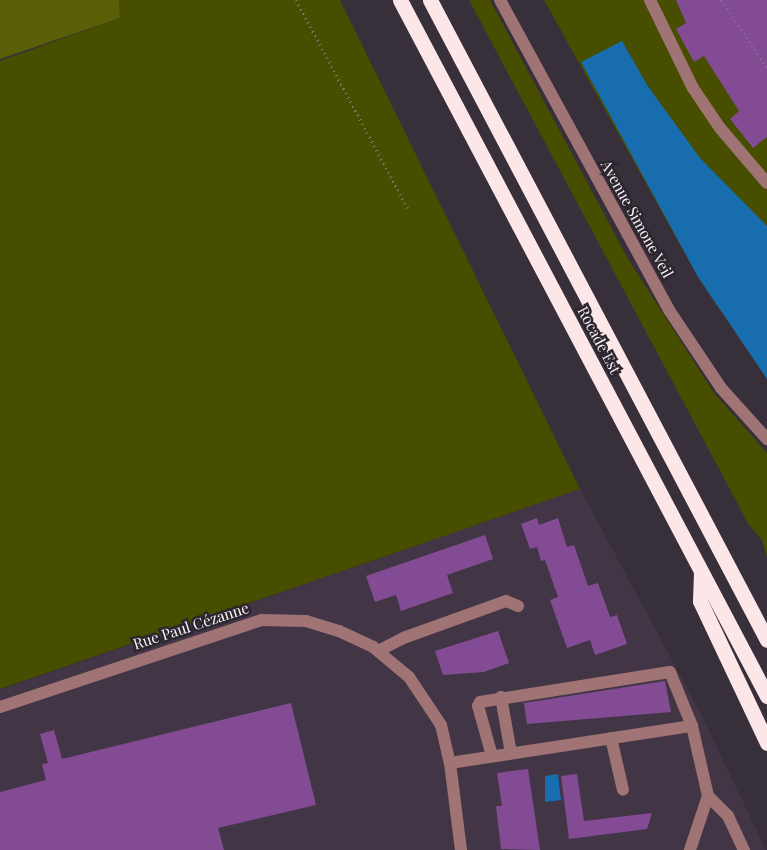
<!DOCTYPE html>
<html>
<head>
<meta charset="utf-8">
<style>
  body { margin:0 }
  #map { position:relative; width:767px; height:850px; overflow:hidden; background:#37303a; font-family:"Playfair Display",serif }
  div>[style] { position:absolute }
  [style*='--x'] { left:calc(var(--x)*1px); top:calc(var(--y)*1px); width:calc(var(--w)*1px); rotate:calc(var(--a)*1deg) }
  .built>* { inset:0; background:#423646 }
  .green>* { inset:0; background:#474e00 }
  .forest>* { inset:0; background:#585f06 }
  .water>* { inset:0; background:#176dae }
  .building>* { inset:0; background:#834b94 }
  .path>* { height:3px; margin-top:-1.5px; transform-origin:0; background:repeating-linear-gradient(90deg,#807a82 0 1px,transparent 0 5px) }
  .minor>* { height:12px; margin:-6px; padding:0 6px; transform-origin:6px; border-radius:6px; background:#a07375 }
  .highway>* { height:15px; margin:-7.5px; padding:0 7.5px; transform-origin:7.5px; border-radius:7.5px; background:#fde6e7 }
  span { translate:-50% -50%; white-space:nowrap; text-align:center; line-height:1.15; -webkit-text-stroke:5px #2d262f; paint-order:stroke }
  .street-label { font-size:15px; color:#f8f3f9 }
</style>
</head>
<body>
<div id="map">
  <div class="built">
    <i style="clip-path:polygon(580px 489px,700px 712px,766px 850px,0 850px,0 690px)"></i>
  </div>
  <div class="green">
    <i style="clip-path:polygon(119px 0,340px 0,580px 489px,0 689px,0 61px,120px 18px)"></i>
    <i style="clip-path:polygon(469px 0,490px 0,628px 259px,714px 393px,767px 453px,767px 557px,762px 540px,749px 525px)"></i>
    <i style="clip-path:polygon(544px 0,767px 0,767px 379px,698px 277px)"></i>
  </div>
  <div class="forest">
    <i style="clip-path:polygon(0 0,119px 0,120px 18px,0 59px)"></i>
  </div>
  <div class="water">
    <i style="clip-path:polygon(622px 41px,647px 85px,700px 158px,767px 226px,767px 379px,698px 277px,581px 62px)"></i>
    <i style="clip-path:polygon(558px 774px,561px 800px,545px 802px,545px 776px)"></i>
  </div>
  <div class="building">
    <i style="clip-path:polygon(676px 0,767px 0,767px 137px,753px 148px,730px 119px,739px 111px,704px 56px,694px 62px,676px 29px,686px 23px)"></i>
    <i style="clip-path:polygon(537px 518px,539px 525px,558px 518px,567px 547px,574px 545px,588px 586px,598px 583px,610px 617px,617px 615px,627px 644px,595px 655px,590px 640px,567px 648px,550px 600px,558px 597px,545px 560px,541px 561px,537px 547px,530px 549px,521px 524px)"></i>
    <i style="clip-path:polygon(485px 535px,493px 559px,447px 575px,453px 593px,401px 611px,396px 595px,375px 602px,366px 576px)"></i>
    <i style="clip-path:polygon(498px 631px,509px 663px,484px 672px,443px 675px,435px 651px)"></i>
    <i style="clip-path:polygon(665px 681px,671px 712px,527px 724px,524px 703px)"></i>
    <i style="clip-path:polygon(291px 703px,316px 805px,218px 828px,224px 850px,0 850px,0 792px,46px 780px,42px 764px,48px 763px,40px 734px,54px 730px,62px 759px)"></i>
    <i style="clip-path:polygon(528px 769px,540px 850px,501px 849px,496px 806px,502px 806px,497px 773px)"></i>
    <i style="clip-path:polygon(577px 774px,584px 821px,652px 813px,647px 829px,569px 839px,561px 776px)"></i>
  </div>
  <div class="path">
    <i style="--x:296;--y:0;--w:239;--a:61.8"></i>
    <i style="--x:721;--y:0;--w:81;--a:55.5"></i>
  </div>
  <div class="minor">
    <i style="--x:500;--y:0;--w:353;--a:61.4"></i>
    <i style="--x:669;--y:310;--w:94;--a:56.3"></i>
    <i style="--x:721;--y:388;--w:69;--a:48"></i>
    <i style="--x:650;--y:0;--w:98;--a:64"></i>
    <i style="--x:693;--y:88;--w:48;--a:56"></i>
    <i style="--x:720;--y:128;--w:72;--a:49.5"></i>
    <i style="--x:378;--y:651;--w:31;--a:-27"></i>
    <i style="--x:406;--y:637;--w:106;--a:-19.8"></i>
    <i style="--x:506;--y:601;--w:13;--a:23"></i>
    <i style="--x:501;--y:697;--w:57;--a:79.9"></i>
    <i style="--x:0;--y:707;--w:275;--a:-18.4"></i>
    <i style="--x:261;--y:620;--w:45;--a:1.3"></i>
    <i style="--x:306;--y:621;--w:34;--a:17"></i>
    <i style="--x:339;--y:631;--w:38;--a:25"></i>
    <i style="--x:373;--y:647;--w:47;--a:39.8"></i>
    <i style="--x:409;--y:677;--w:58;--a:56.3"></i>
    <i style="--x:441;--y:725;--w:39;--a:77"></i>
    <i style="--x:450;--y:763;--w:88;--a:82.8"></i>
    <i style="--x:611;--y:738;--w:53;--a:77"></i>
    <i style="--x:492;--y:756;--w:52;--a:-105.6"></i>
    <i style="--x:478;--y:706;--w:4;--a:-63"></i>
    <i style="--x:480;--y:702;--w:192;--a:-9"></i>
    <i style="--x:670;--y:672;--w:58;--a:67.8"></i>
    <i style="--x:692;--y:726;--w:72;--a:77.1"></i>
    <i style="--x:708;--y:796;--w:28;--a:45"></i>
    <i style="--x:728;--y:816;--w:38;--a:65"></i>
    <i style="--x:450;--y:763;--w:245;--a:-8.7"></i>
    <i style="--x:690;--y:850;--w:57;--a:-71.6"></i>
  </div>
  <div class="highway">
    <i style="--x:400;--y:0;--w:787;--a:62.2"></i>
    <i style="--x:430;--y:0;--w:723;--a:62.23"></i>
    <i style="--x:701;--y:572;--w:29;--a:92"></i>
    <i style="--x:700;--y:601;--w:157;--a:64.7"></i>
  </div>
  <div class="street-label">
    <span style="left:637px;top:219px;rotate:61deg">Avenue Simone Veil</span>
    <span style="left:599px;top:340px;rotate:62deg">Rocade Est</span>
    <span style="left:191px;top:626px;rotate:-18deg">Rue Paul Cézanne</span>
  </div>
</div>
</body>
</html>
